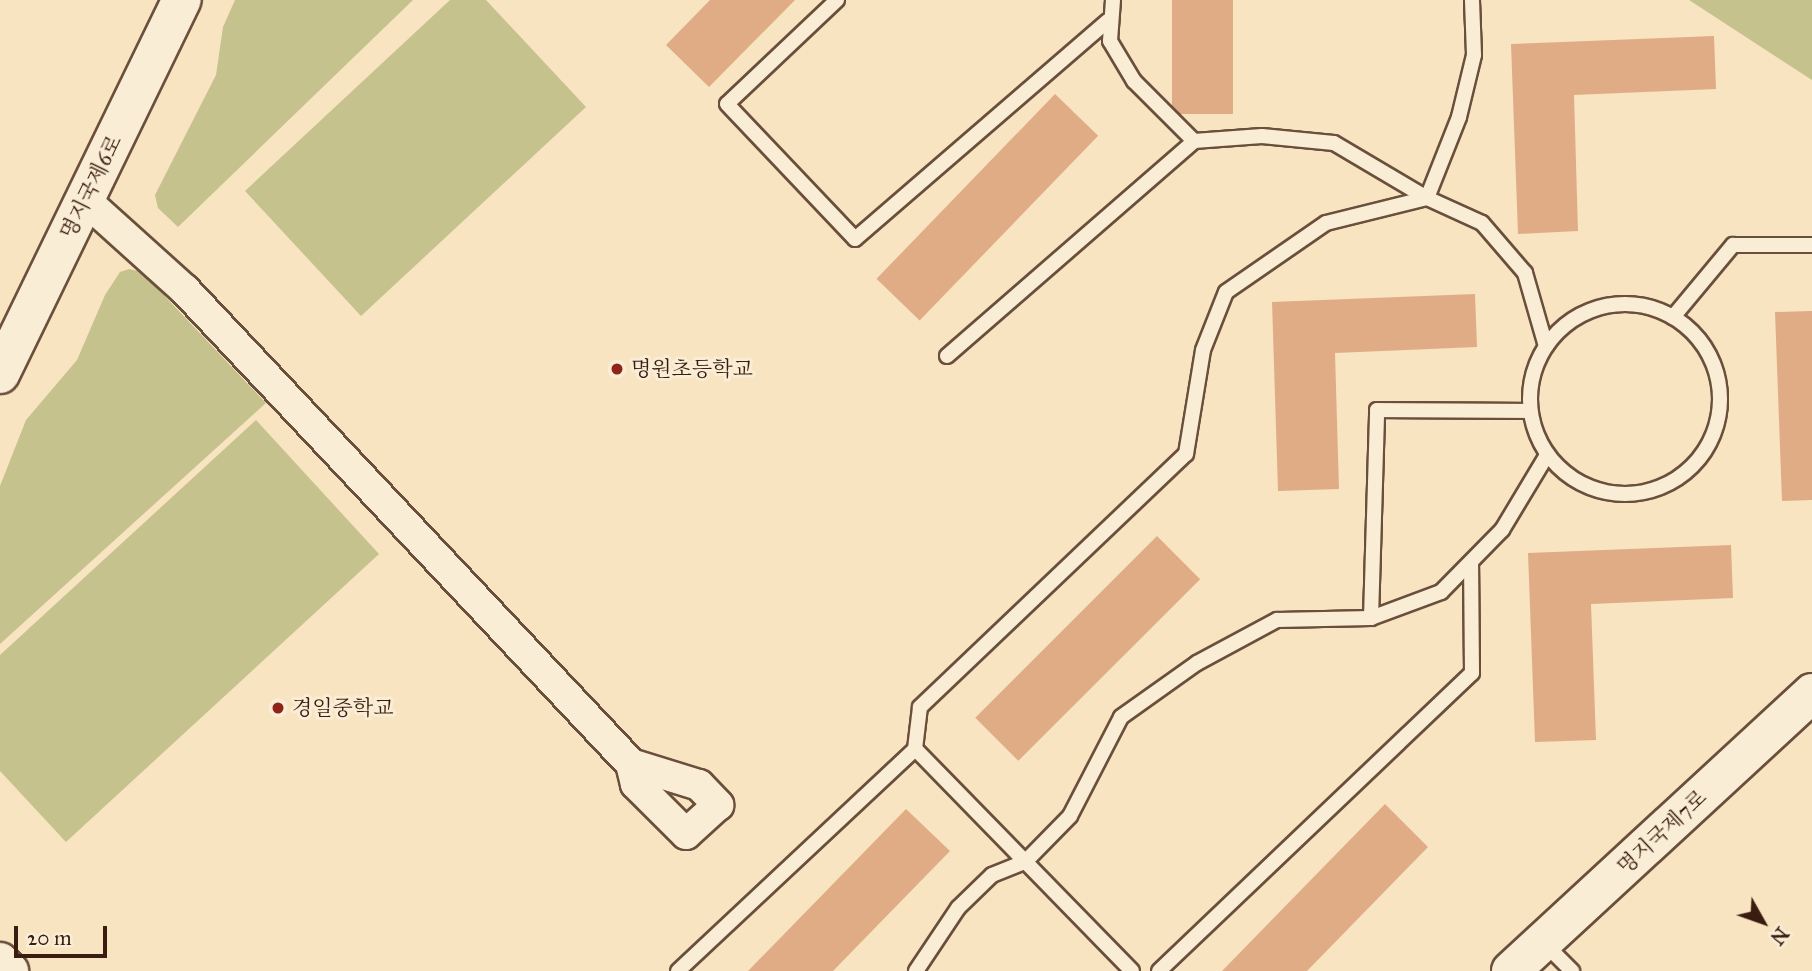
<!DOCTYPE html>
<html>
<head>
<meta charset="utf-8">
<style>
  body { margin:0 }
  #map { position:relative; width:1812px; height:971px; overflow:hidden; background:#f8e4c0; font-family:"IM FELL Great Primer","Noto Serif KR",serif }
  div>[style] { position:absolute }
  [style*='--x'] { left:calc(var(--x)*1px); top:calc(var(--y)*1px); width:calc(var(--w)*1px); rotate:calc(var(--a)*1deg) }
  .green>* { inset:0; background:#c5c28d }
  .building>* { inset:0; background:#e0ac86; transform-origin:0 0 }
  .roads { filter:drop-shadow(2px 0 #6a4f3c) drop-shadow(-2px 0 #6a4f3c) drop-shadow(0 2px #6a4f3c) drop-shadow(0 -2px #6a4f3c) }
  .lane>* { height:14px; margin:-7px; padding:0 7px; transform-origin:7px; border-radius:7px; background:#faedd6 }
  .lane>.ring { margin:-7px; padding:0; box-sizing:content-box; background:none; border:14px solid #faedd6; border-radius:50% }
  .street>* { height:30px; margin:-15px; padding:0 15px; transform-origin:15px; border-radius:15px; background:#faedd6 }
  .secondary>* { height:38px; margin:-19px; padding:0 19px; transform-origin:19px; border-radius:19px; background:#faedd6 }
  .dots>* { width:19px; height:19px; translate:-50% -50%; box-sizing:border-box; border:4px solid #faedd6; border-radius:50% }
  span { translate:-50% -50%; white-space:nowrap; text-align:center; line-height:1.15; -webkit-text-stroke:6px #faedd6; paint-order:stroke }
  .street-label { font-size:21px; color:#3a1d10 }
  .poi-label { font-size:21px; color:#3a1d10 }
  .left { translate:0 -50%; text-align:left }
  .north { position:absolute; left:1728px; top:887px; width:70px; height:70px; -webkit-text-stroke:5px #faedd6; paint-order:stroke; rotate:130deg; font-size:19px; font-weight:700; line-height:28px; text-align:center; color:#3a1d10 }
  .north::after { content:''; display:block; margin:auto; width:24px; height:32px; background:#3a1d10; clip-path:polygon(50% 0,100% 100%,50% 72%,0 100%) }
  .scale { position:absolute; left:14px; top:926px; width:93px; height:32px; box-sizing:border-box; border:4px solid #3a1d10; border-top:0; padding-left:9px; font-size:21px; line-height:24px; white-space:nowrap; color:#3a1d10; -webkit-text-stroke:5px #faedd6; paint-order:stroke }
</style>
</head>
<body>
<div id="map">
  <div class="green">
    <i style="clip-path:polygon(235px 0,413px 0,178px 227px,158px 208px,155px 195px,216px 75px,223px 27px)"></i>
    <i style="clip-path:polygon(450px 0,486px 0,586px 107px,361px 316px,245px 191px)"></i>
    <i style="clip-path:polygon(1689px 0,1812px 0,1812px 80px)"></i>
    <i style="clip-path:polygon(129px 269px,142px 272px,266px 403px,0 644px,0 486px,26px 420px,77px 360px,105px 295px,120px 272px)"></i>
    <i style="clip-path:polygon(256px 420px,379px 554px,66px 842px,0 771px,0 655px)"></i>
  </div>
  <div class="building">
    <i style="clip-path:polygon(710px 0,795px 0,709px 87px,666px 45px)"></i>
    <i style="left:1172px;top:0;width:61px;height:114px"></i>
    <i style="clip-path:polygon(1714px 36px,1716px 89px,1574px 95px,1578px 231px,1518px 234px,1511px 44px)"></i>
    <i style="left:1055px;top:94px;width:60px;height:257px;rotate:44deg"></i>
    <i style="clip-path:polygon(1475px 294px,1477px 347px,1335px 353px,1339px 489px,1278px 491px,1272px 302px)"></i>
    <i style="clip-path:polygon(1812px 311px,1812px 500px,1782px 501px,1775px 312px)"></i>
    <i style="left:1157px;top:536px;width:61px;height:257px;rotate:45deg"></i>
    <i style="clip-path:polygon(1731px 545px,1733px 598px,1591px 604px,1596px 740px,1535px 742px,1528px 553px)"></i>
    <i style="clip-path:polygon(1385px 804px,1428px 847px,1307px 971px,1222px 971px)"></i>
    <i style="clip-path:polygon(906px 809px,950px 851px,833px 971px,748px 971px)"></i>
  </div>
  <div class="roads">
    <div class="lane">
      <i style="--x:837;--y:0;--w:151;--a:136.6"></i>
      <i style="--x:727;--y:104;--w:186;--a:46.5"></i>
      <i style="--x:855;--y:239;--w:334;--a:-40.8"></i>
      <i style="--x:1113;--y:0;--w:41;--a:94.2"></i>
      <i style="--x:1110;--y:41;--w:47;--a:59"></i>
      <i style="--x:1134;--y:81;--w:85;--a:45"></i>
      <i class="ring" style="left:1530px;top:304px;width:176px;height:176px"></i>
      <i style="--x:1673;--y:317;--w:94;--a:-50.2"></i>
      <i style="--x:1733;--y:245;--w:79;--a:0"></i>
      <i style="--x:947;--y:356;--w:327;--a:-41"></i>
      <i style="--x:1194;--y:141;--w:68;--a:-4.2"></i>
      <i style="--x:1262;--y:136;--w:72;--a:5.6"></i>
      <i style="--x:1334;--y:143;--w:108;--a:30.6"></i>
      <i style="--x:1427;--y:198;--w:87;--a:-68.4"></i>
      <i style="--x:1459;--y:117;--w:64;--a:-76.4"></i>
      <i style="--x:1474;--y:55;--w:55;--a:-92.1"></i>
      <i style="--x:1371;--y:618;--w:208;--a:-88.3"></i>
      <i style="--x:1377;--y:410;--w:153;--a:0.4"></i>
      <i style="--x:1544;--y:943;--w:40;--a:45"></i>
      <i style="--x:678;--y:971;--w:325;--a:-43.1"></i>
      <i style="--x:916;--y:971;--w:76;--a:-56.3"></i>
      <i style="--x:958;--y:908;--w:47;--a:-44.1"></i>
      <i style="--x:992;--y:875;--w:37;--a:-22"></i>
      <i style="--x:1026;--y:861;--w:63;--a:-45.6"></i>
      <i style="--x:1070;--y:816;--w:111;--a:-62.7"></i>
      <i style="--x:1121;--y:717;--w:93;--a:-35.4"></i>
      <i style="--x:1197;--y:663;--w:91;--a:-28.3"></i>
      <i style="--x:1277;--y:620;--w:94;--a:-1.2"></i>
      <i style="--x:1371;--y:618;--w:75;--a:-20.4"></i>
      <i style="--x:1441;--y:592;--w:87;--a:-45.5"></i>
      <i style="--x:1502;--y:530;--w:87;--a:-59"></i>
      <i style="--x:1132;--y:971;--w:310;--a:-134.3"></i>
      <i style="--x:915;--y:749;--w:42;--a:-83.2"></i>
      <i style="--x:920;--y:707;--w:367;--a:-43.6"></i>
      <i style="--x:1186;--y:454;--w:105;--a:-80.7"></i>
      <i style="--x:1203;--y:350;--w:62;--a:-68.4"></i>
      <i style="--x:1226;--y:292;--w:121;--a:-34.6"></i>
      <i style="--x:1326;--y:223;--w:104;--a:-13.9"></i>
      <i style="--x:1427;--y:198;--w:60;--a:24.4"></i>
      <i style="--x:1482;--y:223;--w:66;--a:49.3"></i>
      <i style="--x:1525;--y:273;--w:76;--a:74"></i>
      <i style="--x:1159;--y:971;--w:432;--a:-43.6"></i>
      <i style="--x:1472;--y:673;--w:108;--a:-90.5"></i>
    </div>
    <div class="street">
      <i style="--x:85;--y:200;--w:135;--a:42"></i>
      <i style="--x:185;--y:290;--w:651;--a:46.74"></i>
      <i style="--x:631;--y:764;--w:71;--a:17.2"></i>
      <i style="--x:699;--y:785;--w:28;--a:46"></i>
      <i style="--x:718;--y:805;--w:43;--a:137.8"></i>
      <i style="--x:686;--y:834;--w:71;--a:-135"></i>
      <i style="--x:636;--y:784;--w:21;--a:-104"></i>
    </div>
    <div class="secondary">
      <i style="--x:0;--y:374;--w:416;--a:-64.1"></i>
      <i style="--x:0;--y:962;--w:13;--a:45"></i>
      <i style="--x:1511;--y:971;--w:410;--a:-42.7"></i>
    </div>
  </div>
  <div class="dots">
    <i style="left:617px;top:369px;background:#8f2418"></i>
    <i style="left:278px;top:708px;background:#8f2418"></i>
  </div>
  <div class="street-label">
    <span style="left:91px;top:187px;rotate:-64deg">명지국제6로</span>
    <span style="left:1662px;top:832px;rotate:-43deg">명지국제7로</span>
  </div>
  <div class="poi-label">
    <span class="left" style="left:631px;top:369px">명원초등학교</span>
    <span class="left" style="left:292px;top:708px">경일중학교</span>
  </div>
  <div class="north">N</div>
  <div class="scale">20 m</div>
</div>
</body>
</html>
